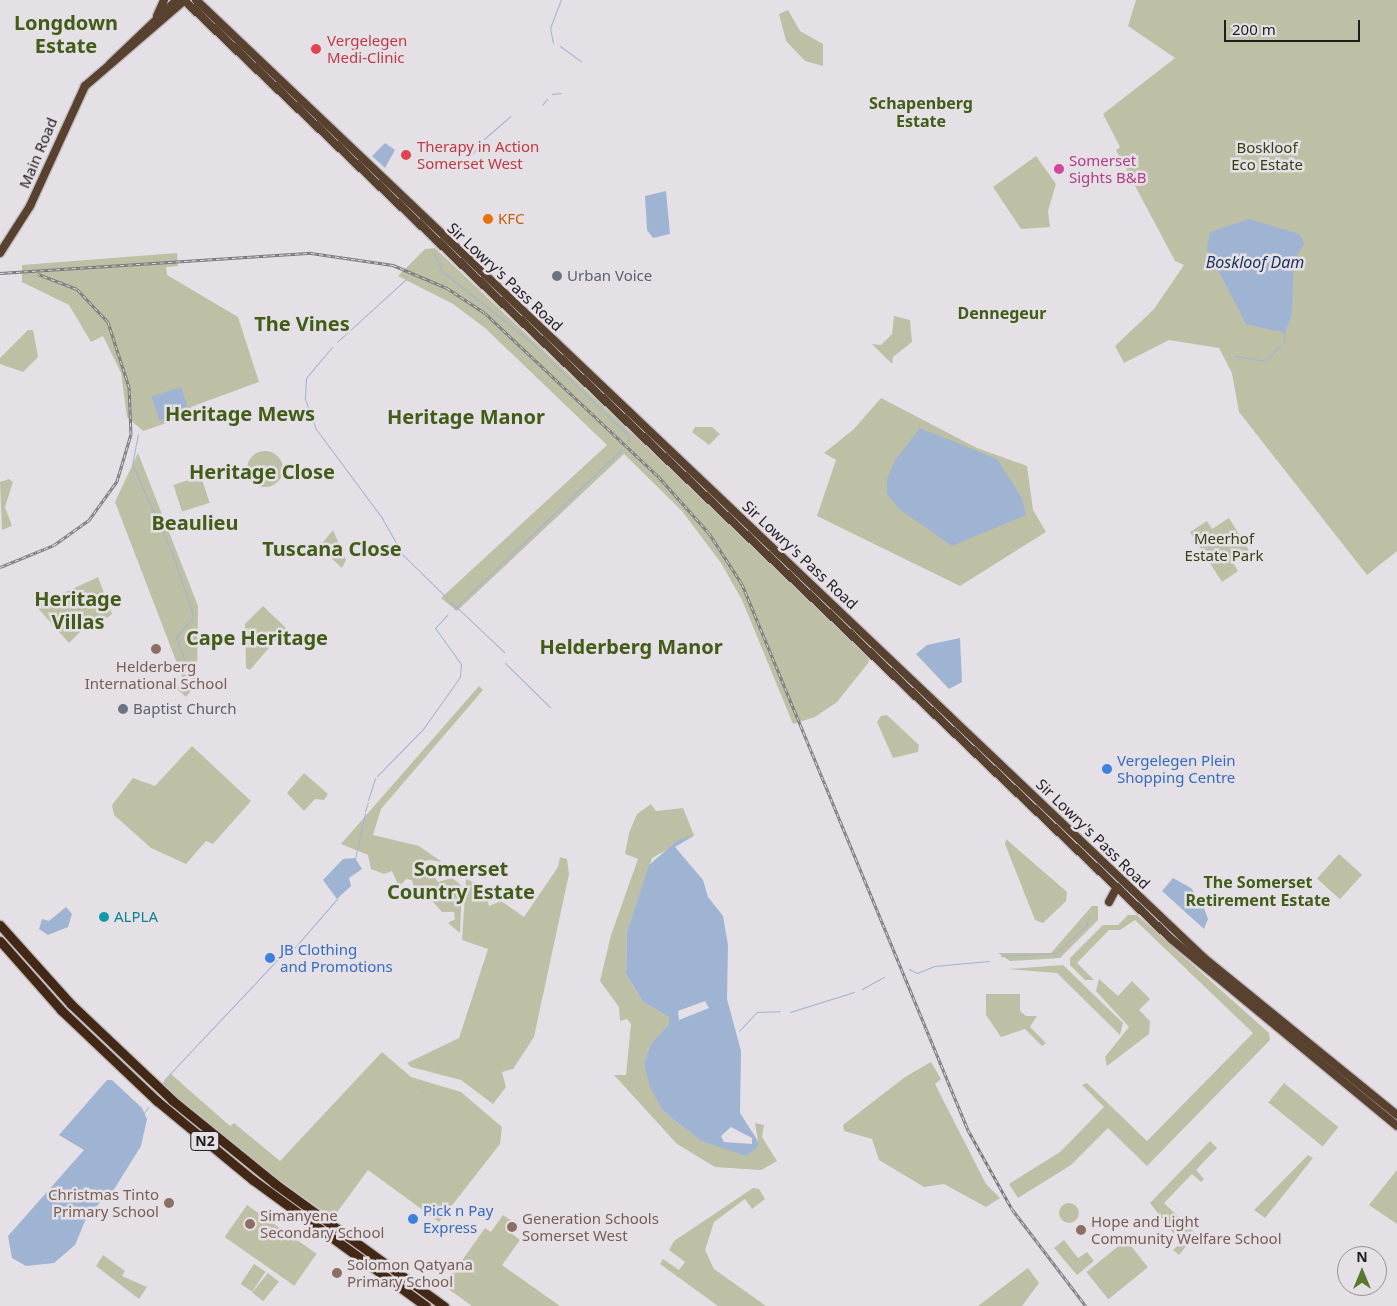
<!DOCTYPE html>
<html>
<head>
<meta charset="utf-8">
<style>
  body { margin:0 }
  #map { position:relative; width:1397px; height:1306px; overflow:hidden; background:#e5e0e6; font-family:"Noto Sans",sans-serif }
  div>[style] { position:absolute }
  [style*='--x'] { left:calc(var(--x)*1px); top:calc(var(--y)*1px); width:calc(var(--w)*1px); rotate:calc(var(--a)*1deg) }
  .green>* { inset:0; background:#bec0a6; transform-origin:0 0 }
  .round { border-radius:50% }
  .water>* { inset:0; background:#9fb3d2; transform-origin:0 0 }
  .stream>* { height:1px; margin:-0.5px; padding:0 0.5px; transform-origin:0.5px; border-radius:0.5px; background:#9fb3d2 }
  .roads { filter:drop-shadow(1px 0 #c1bdc2) drop-shadow(-1px 0 #c1bdc2) drop-shadow(0 1px #c1bdc2) drop-shadow(0 -1px #c1bdc2) }
  .major>* { height:8px; margin:-4px; padding:0 4px; transform-origin:4px; border-radius:4px; background:#594130 }
  .highway>* { height:9px; margin:-4.5px; padding:0 4.5px; transform-origin:4.5px; border-radius:4.5px; background:#422815 }
  .rail>* { height:3px; margin-top:-1.5px; transform-origin:0; background:repeating-linear-gradient(90deg,#e5e0e6 0 4px,#7b787c 0 8px); box-sizing:border-box; border-block:1px solid #7b787c }
  .dots>* { width:14px; height:14px; translate:-50% -50%; box-sizing:border-box; border:2px solid #e5e0e6; border-radius:50% }
  span { translate:-50% -50%; white-space:nowrap; text-align:center; line-height:1.15; -webkit-text-stroke:5px #e5e0e6; paint-order:stroke }
  .shield-label span { padding:1px 4px; background:#e5e0e6; border:1px solid; border-radius:4px; -webkit-text-stroke-width:0 }
  .shield-label { font-size:14px; color:#1f1d1f; font-weight:700 }
  .health-label { font-size:15px; color:#be3a42 }
  .left { translate:0 -50%; text-align:left }
  .park-label { font-size:15px; color:#3c3d10 }
  .street-label { font-size:15px; color:#1f1d1f }
  .hotel-label { font-size:15px; color:#b23c85 }
  .food-label { font-size:15px; color:#c56008 }
  .worship-label { font-size:15px; color:#5b616d }
  .education-label { font-size:15px; color:#785e54 }
  .right { translate:-100% -50%; text-align:right }
  .shop-label { font-size:15px; color:#366cbe }
  .culture-label { font-size:15px; color:#0d838f }
  .neighbourhood-label { font-size:16px; color:#415d18; font-weight:700 }
  .water-label { font-size:16px; color:#17315a; font-style:italic }
  .district-label { font-size:20px; color:#415d18; font-weight:700 }
  .north { position:absolute; left:1337px; top:1246px; width:50px; height:50px; box-sizing:border-box; background:#e5e0e6; border:1px solid #969296; border-radius:50%; rotate:0deg; font-size:14px; font-weight:700; line-height:20px; text-align:center; color:#1f1d1f }
  .north::after { content:''; display:block; margin:auto; width:18px; height:22px; background:#59792f; clip-path:polygon(50% 0,100% 100%,50% 72%,0 100%) }
  .scale { position:absolute; left:1224px; top:20px; width:136px; height:22px; box-sizing:border-box; border:2px solid #1f1d1f; border-top:0; padding-left:6px; font-size:15px; line-height:18px; white-space:nowrap; color:#1f1d1f; -webkit-text-stroke:4px #e5e0e6; paint-order:stroke }
</style>
</head>
<body>
<div id="map">
  <div class="green">
    <i style="clip-path:polygon(1136px 0,1397px 0,1397px 551px,1367px 575px,1239px 412px,1232px 373px,1219px 348px,1169px 340px,1124px 363px,1115px 346px,1154px 309px,1184px 265px,1175px 261px,1116px 150px,1120px 147px,1103px 114px,1175px 58px,1128px 26px)"></i>
    <i style="clip-path:polygon(788px 10px,800px 31px,823px 44px,823px 66px,805px 61px,786px 41px,779px 14px)"></i>
    <i style="clip-path:polygon(1036px 156px,1056px 184px,1048px 211px,1050px 227px,1021px 229px,993px 187px)"></i>
    <i style="clip-path:polygon(435px 248px,867px 655px,869px 662px,837px 702px,815px 717px,793px 724px,742px 600px,721px 563px,682px 511px,624px 454px,457px 611px,441px 598px,607px 445px,485px 328px,453px 304px,398px 276px,425px 249px)"></i>
    <i style="clip-path:polygon(177px 253px,178px 266px,166px 267px,167px 275px,238px 317px,259px 382px,191px 407px,193px 414px,143px 431px,127px 417px,121px 373px,103px 336px,91px 342px,69px 305px,22px 282px,22px 265px)"></i>
    <i style="clip-path:polygon(894px 316px,910px 320px,912px 342px,893px 357px,892px 364px,872px 344px,881px 345px,892px 334px)"></i>
    <i style="clip-path:polygon(28px 330px,33px 330px,38px 357px,23px 372px,0 364px,0 358px)"></i>
    <i style="clip-path:polygon(881px 398px,977px 448px,1027px 466px,1033px 510px,1046px 532px,960px 586px,817px 516px,836px 460px,824px 453px,854px 429px)"></i>
    <i style="clip-path:polygon(695px 427px,712px 427px,720px 434px,709px 445px,692px 432px)"></i>
    <i class="round" style="left:247px;top:451px;width:36px;height:36px"></i>
    <i style="clip-path:polygon(138px 453px,198px 606px,197px 683px,186px 697px,177px 689px,183px 679px,115px 502px)"></i>
    <i style="left:201px;top:476px;width:28px;height:29px;rotate:72deg"></i>
    <i style="clip-path:polygon(9px 479px,13px 482px,5px 507px,12px 526px,2px 530px,0 482px)"></i>
    <i style="clip-path:polygon(1229px 518px,1250px 552px,1233px 563px,1238px 571px,1222px 582px,1190px 532px,1207px 521px,1212px 529px)"></i>
    <i style="clip-path:polygon(333px 530px,346px 560px,342px 568px,319px 547px)"></i>
    <i style="clip-path:polygon(98px 577px,112px 614px,95px 628px,83px 629px,69px 643px,36px 606px)"></i>
    <i style="clip-path:polygon(263px 606px,286px 628px,250px 670px,246px 668px,245px 624px)"></i>
    <i style="clip-path:polygon(479px 686px,483px 690px,381px 809px,373px 835px,419px 846px,442px 862px,429px 860px,417px 863px,415px 869px,433px 875px,438px 882px,452px 878px,462px 886px,460px 933px,448px 923px,455px 919px,454px 912px,442px 912px,424px 892px,416px 895px,412px 880px,406px 879px,399px 887px,392px 871px,384px 874px,371px 869px,368px 855px,341px 844px)"></i>
    <i style="clip-path:polygon(887px 715px,919px 745px,918px 752px,893px 758px,877px 722px,881px 716px)"></i>
    <i style="clip-path:polygon(192px 746px,251px 801px,213px 844px,206px 841px,186px 864px,151px 848px,114px 815px,112px 805px,133px 778px,155px 786px)"></i>
    <i style="clip-path:polygon(304px 773px,328px 794px,324px 800px,315px 799px,304px 811px,287px 793px)"></i>
    <i style="clip-path:polygon(651px 804px,656px 811px,683px 808px,694px 835px,652px 858px,627px 932px,626px 974px,643px 1002px,669px 1017px,669px 1024px,650px 1045px,644px 1064px,663px 1111px,701px 1141px,749px 1153px,758px 1141px,755px 1123px,764px 1125px,762px 1137px,777px 1161px,761px 1170px,715px 1167px,677px 1144px,614px 1075px,626px 1075px,631px 1024px,627px 1019px,620px 1021px,619px 1007px,600px 981px,611px 935px,638px 859px,625px 854px,629px 833px,637px 814px)"></i>
    <i style="clip-path:polygon(1006px 839px,1067px 892px,1066px 901px,1043px 923px,1035px 920px,1005px 844px)"></i>
    <i style="left:1339px;top:854px;width:31px;height:33px;rotate:42deg"></i>
    <i style="clip-path:polygon(560px 857px,567px 859px,569px 874px,534px 1037px,513px 1069px,502px 1072px,506px 1087px,493px 1104px,461px 1080px,411px 1067px,407px 1063px,459px 1038px,488px 949px,462px 940px,466px 879px,480px 885px,478px 893px,487px 897px,489px 906px,501px 901px,524px 917px,558px 867px)"></i>
    <i style="clip-path:polygon(1092px 906px,1098px 906px,1098px 920px,1060px 958px,1010px 961px,998px 953px,1051px 953px)"></i>
    <i style="clip-path:polygon(1128px 915px,1137px 915px,1269px 1033px,1270px 1040px,1147px 1166px,1108px 1128px,1071px 1165px,1018px 1198px,1009px 1184px,1060px 1152px,1104px 1107px,1082px 1085px,1087px 1083px,1147px 1141px,1253px 1033px,1135px 920px,1120px 930px,1109px 930px,1077px 963px,1094px 980px,1085px 980px,1070px 965px,1070px 958px,1103px 925px,1118px 925px)"></i>
    <i style="clip-path:polygon(1063px 965px,1123px 1023px,1120px 1035px,1057px 973px,1008px 969px)"></i>
    <i style="clip-path:polygon(1099px 979px,1118px 996px,1132px 981px,1150px 999px,1139px 1010px,1150px 1021px,1149px 1034px,1107px 1066px,1105px 1057px,1129px 1027px,1096px 991px)"></i>
    <i style="clip-path:polygon(986px 994px,1020px 994px,1020px 1011px,1026px 1016px,1037px 1016px,1030px 1027px,1046px 1043px,1042px 1046px,1025px 1029px,1001px 1037px,986px 1015px)"></i>
    <i style="clip-path:polygon(382px 1052px,411px 1077px,461px 1092px,502px 1127px,500px 1144px,439px 1222px,368px 1170px,333px 1218px,258px 1165px,161px 1085px,171px 1074px,230px 1126px,234px 1123px,280px 1161px)"></i>
    <i style="clip-path:polygon(931px 1062px,941px 1079px,935px 1084px,986px 1184px,1000px 1198px,986px 1207px,944px 1184px,924px 1187px,879px 1160px,872px 1139px,844px 1131px,843px 1125px,905px 1077px)"></i>
    <i style="left:1284px;top:1083px;width:70px;height:25px;rotate:39deg"></i>
    <i style="clip-path:polygon(1210px 1141px,1217px 1148px,1196px 1170px,1204px 1179px,1201px 1182px,1192px 1174px,1164px 1203px,1196px 1234px,1179px 1255px,1173px 1250px,1181px 1243px,1150px 1203px)"></i>
    <i style="clip-path:polygon(1308px 1155px,1313px 1158px,1265px 1218px,1254px 1210px)"></i>
    <i style="clip-path:polygon(1397px 1170px,1397px 1224px,1369px 1205px)"></i>
    <i style="clip-path:polygon(753px 1188px,759px 1189px,765px 1199px,752px 1209px,745px 1199px,714px 1222px,705px 1250px,714px 1269px,766px 1306px,718px 1306px,660px 1264px,663px 1259px,679px 1270px,685px 1262px,669px 1250px,674px 1241px)"></i>
    <i class="round" style="left:1059px;top:1203px;width:20px;height:20px"></i>
    <i style="left:247px;top:1205px;width:85px;height:39px;rotate:35deg"></i>
    <i style="clip-path:polygon(503px 1215px,517px 1224px,511px 1233px,520px 1240px,502px 1265px,560px 1306px,472px 1306px,444px 1286px,485px 1228px,491px 1232px)"></i>
    <i style="clip-path:polygon(1064px 1240px,1078px 1258px,1087px 1252px,1094px 1261px,1077px 1275px,1054px 1248px)"></i>
    <i style="left:1126px;top:1240px;width:35px;height:51px;rotate:51deg"></i>
    <i style="clip-path:polygon(103px 1255px,125px 1271px,122px 1276px,147px 1287px,139px 1299px,96px 1266px)"></i>
    <i style="left:254px;top:1264px;width:14px;height:24px;rotate:34deg"></i>
    <i style="clip-path:polygon(1028px 1268px,1039px 1283px,1022px 1306px,978px 1306px)"></i>
    <i style="left:268px;top:1273px;width:14px;height:25px;rotate:39deg"></i>
  </div>
  <div class="water">
    <i style="clip-path:polygon(385px 143px,395px 150px,385px 168px,372px 156px)"></i>
    <i style="clip-path:polygon(666px 191px,670px 234px,653px 238px,647px 230px,645px 196px)"></i>
    <i style="clip-path:polygon(1249px 219px,1300px 234px,1304px 244px,1294px 261px,1292px 315px,1285px 333px,1246px 324px,1207px 249px,1210px 232px)"></i>
    <i style="left:181px;top:387px;width:25px;height:31px;rotate:72deg"></i>
    <i style="clip-path:polygon(920px 428px,997px 459px,1022px 498px,1026px 515px,952px 546px,898px 508px,887px 494px,887px 479px,895px 460px)"></i>
    <i style="clip-path:polygon(960px 638px,962px 682px,949px 689px,916px 654px,927px 645px)"></i>
    <i style="clip-path:polygon(evenodd,695px 835px,675px 847px,703px 880px,708px 897px,723px 916px,728px 945px,727px 999px,741px 1051px,740px 1113px,758px 1141px,757px 1148px,746px 1156px,701px 1141px,663px 1111px,650px 1087px,644px 1064px,650px 1045px,669px 1024px,669px 1017px,643px 1002px,626px 974px,627px 932px,649px 865px,678px 840px,695px 835px,705px 1001px,709px 1008px,679px 1020px,678px 1011px,705px 1001px,695px 835px,731px 1127px,752px 1138px,752px 1144px,724px 1142px,721px 1136px,731px 1127px)"></i>
    <i style="clip-path:polygon(355px 858px,362px 869px,349px 878px,351px 886px,337px 899px,323px 880px,343px 859px)"></i>
    <i style="clip-path:polygon(1173px 878px,1191px 888px,1202px 903px,1208px 919px,1204px 929px,1162px 891px)"></i>
    <i style="clip-path:polygon(66px 907px,72px 914px,68px 927px,48px 935px,39px 929px,42px 919px,49px 921px)"></i>
    <i style="clip-path:polygon(107px 1080px,112px 1080px,142px 1108px,147px 1119px,141px 1146px,113px 1191px,88px 1214px,75px 1245px,54px 1263px,26px 1266px,12px 1258px,8px 1236px,84px 1150px,59px 1135px)"></i>
  </div>
  <div class="stream">
    <i style="--x:553;--y:43;--w:15;--a:-101"></i>
    <i style="--x:550;--y:28;--w:30;--a:-69"></i>
    <i style="--x:560;--y:46;--w:26;--a:36"></i>
    <i style="--x:552;--y:94;--w:9;--a:-6"></i>
    <i style="--x:542;--y:105;--w:8;--a:-50"></i>
    <i style="--x:484;--y:139;--w:35;--a:-41"></i>
    <i style="--x:473;--y:153;--w:9;--a:-49"></i>
    <i style="--x:434;--y:253;--w:21;--a:65"></i>
    <i style="--x:443;--y:272;--w:106;--a:38.5"></i>
    <i style="--x:526;--y:338;--w:142;--a:43.6"></i>
    <i style="--x:629;--y:436;--w:7;--a:98"></i>
    <i style="--x:337;--y:342;--w:93;--a:-42.4"></i>
    <i style="--x:332;--y:347;--w:40;--a:130"></i>
    <i style="--x:306;--y:378;--w:21;--a:93"></i>
    <i style="--x:305;--y:399;--w:32;--a:70"></i>
    <i style="--x:316;--y:429;--w:111;--a:53.4"></i>
    <i style="--x:382;--y:518;--w:43;--a:60.4"></i>
    <i style="--x:403;--y:555;--w:62;--a:44.3"></i>
    <i style="--x:1235;--y:356;--w:30;--a:9"></i>
    <i style="--x:1265;--y:361;--w:27;--a:-45"></i>
    <i style="--x:1284;--y:342;--w:9;--a:-84"></i>
    <i style="--x:138;--y:434;--w:31;--a:101"></i>
    <i style="--x:132;--y:464;--w:98;--a:65.8"></i>
    <i style="--x:172;--y:553;--w:58;--a:70.9"></i>
    <i style="--x:191;--y:608;--w:9;--a:77"></i>
    <i style="--x:193;--y:617;--w:26;--a:130"></i>
    <i style="--x:176;--y:637;--w:52;--a:69.8"></i>
    <i style="--x:449;--y:600;--w:76;--a:43.4"></i>
    <i style="--x:454;--y:609;--w:231;--a:-43.6"></i>
    <i style="--x:505;--y:663;--w:63;--a:44.4"></i>
    <i style="--x:377;--y:776;--w:66;--a:-45.6"></i>
    <i style="--x:423;--y:729;--w:64;--a:-54.6"></i>
    <i style="--x:460;--y:677;--w:13;--a:-86"></i>
    <i style="--x:461;--y:664;--w:44;--a:-125.8"></i>
    <i style="--x:435;--y:628;--w:18;--a:-47"></i>
    <i style="--x:368;--y:800;--w:23;--a:-72"></i>
    <i style="--x:365;--y:811;--w:9;--a:-72"></i>
    <i style="--x:355;--y:859;--w:47;--a:-77.7"></i>
    <i style="--x:290;--y:953;--w:72;--a:-49"></i>
    <i style="--x:1001;--y:956;--w:55;--a:-3.1"></i>
    <i style="--x:1056;--y:953;--w:40;--a:-42"></i>
    <i style="--x:1086;--y:926;--w:9;--a:-72"></i>
    <i style="--x:909;--y:969;--w:9;--a:27"></i>
    <i style="--x:917;--y:973;--w:18;--a:-22"></i>
    <i style="--x:934;--y:966;--w:55;--a:-5.2"></i>
    <i style="--x:862;--y:989;--w:25;--a:-29"></i>
    <i style="--x:790;--y:1012;--w:67;--a:-17.4"></i>
    <i style="--x:739;--y:1031;--w:26;--a:-47"></i>
    <i style="--x:757;--y:1012;--w:23;--a:-2"></i>
    <i style="--x:437;--y:1069;--w:1;--a:0"></i>
    <i style="--x:166;--y:1088;--w:8;--a:-104"></i>
    <i style="--x:164;--y:1080;--w:166;--a:-46.7"></i>
    <i style="--x:423;--y:1092;--w:1;--a:-45"></i>
    <i style="--x:144;--y:1113;--w:7;--a:-56"></i>
  </div>
  <div class="roads">
    <div class="major">
      <i style="--x:184;--y:0;--w:1362;--a:43.57"></i>
      <i style="--x:1171;--y:939;--w:293;--a:39.6"></i>
      <i style="--x:196;--y:0;--w:1391;--a:43.54"></i>
      <i style="--x:1204;--y:958;--w:249;--a:39.1"></i>
      <i style="--x:157;--y:16;--w:17;--a:-66"></i>
      <i style="--x:110;--y:64;--w:93;--a:-43.7"></i>
      <i style="--x:0;--y:253;--w:56;--a:-57.4"></i>
      <i style="--x:30;--y:206;--w:132;--a:-65.4"></i>
      <i style="--x:85;--y:86;--w:132;--a:-40.7"></i>
      <i style="--x:1109;--y:902;--w:17;--a:-62"></i>
    </div>
    <div class="highway">
      <i style="--x:0;--y:925;--w:106;--a:48.1"></i>
      <i style="--x:71;--y:1004;--w:139;--a:43.5"></i>
      <i style="--x:172;--y:1100;--w:132;--a:39.1"></i>
      <i style="--x:274;--y:1183;--w:210;--a:35.9"></i>
      <i style="--x:0;--y:941;--w:92;--a:48.5"></i>
      <i style="--x:61;--y:1010;--w:132;--a:43.5"></i>
      <i style="--x:157;--y:1101;--w:124;--a:39.5"></i>
      <i style="--x:253;--y:1180;--w:214;--a:36.1"></i>
    </div>
  </div>
  <div class="rail">
    <i style="--x:0;--y:273;--w:312;--a:-3.7"></i>
    <i style="--x:311;--y:253;--w:83;--a:8.3"></i>
    <i style="--x:393;--y:265;--w:59;--a:23.1"></i>
    <i style="--x:447;--y:288;--w:45;--a:33.3"></i>
    <i style="--x:485;--y:313;--w:238;--a:43.3"></i>
    <i style="--x:658;--y:476;--w:76;--a:48.2"></i>
    <i style="--x:709;--y:533;--w:61;--a:57.1"></i>
    <i style="--x:742;--y:584;--w:591;--a:67.51"></i>
    <i style="--x:968;--y:1130;--w:90;--a:60.9"></i>
    <i style="--x:1012;--y:1209;--w:122;--a:52.7"></i>
    <i style="--x:0;--y:567;--w:58;--a:-22.2"></i>
    <i style="--x:54;--y:545;--w:43;--a:-35.5"></i>
    <i style="--x:89;--y:520;--w:48;--a:-54.3"></i>
    <i style="--x:117;--y:481;--w:49;--a:-73.4"></i>
    <i style="--x:131;--y:434;--w:47;--a:-92.4"></i>
    <i style="--x:129;--y:387;--w:68;--a:-107.9"></i>
    <i style="--x:108;--y:322;--w:45;--a:-133.2"></i>
    <i style="--x:77;--y:289;--w:42;--a:-159"></i>
  </div>
  <div class="dots">
    <i style="left:316px;top:49px;background:#e0444e"></i>
    <i style="left:406px;top:155px;background:#e0444e"></i>
    <i style="left:1059px;top:169px;background:#d1479c"></i>
    <i style="left:488px;top:219px;background:#e8710a"></i>
    <i style="left:557px;top:276px;background:#6b7280"></i>
    <i style="left:156px;top:649px;background:#8d6e63"></i>
    <i style="left:123px;top:709px;background:#6b7280"></i>
    <i style="left:1107px;top:769px;background:#3f7fe0"></i>
    <i style="left:104px;top:917px;background:#0f9aa8"></i>
    <i style="left:270px;top:958px;background:#3f7fe0"></i>
    <i style="left:169px;top:1203px;background:#8d6e63"></i>
    <i style="left:413px;top:1219px;background:#3f7fe0"></i>
    <i style="left:250px;top:1224px;background:#8d6e63"></i>
    <i style="left:512px;top:1227px;background:#8d6e63"></i>
    <i style="left:1081px;top:1230px;background:#8d6e63"></i>
    <i style="left:337px;top:1273px;background:#8d6e63"></i>
  </div>
  <div class="shield-label">
    <span style="left:205px;top:1141px">N2</span>
  </div>
  <div class="health-label">
    <span class="left" style="left:327px;top:49px">Vergelegen<br>Medi-Clinic</span>
    <span class="left" style="left:417px;top:155px">Therapy in Action<br>Somerset West</span>
  </div>
  <div class="park-label">
    <span style="left:1267px;top:156px">Boskloof<br>Eco Estate</span>
    <span style="left:1224px;top:547px">Meerhof<br>Estate Park</span>
  </div>
  <div class="street-label">
    <span style="left:38px;top:153px;rotate:-67deg">Main Road</span>
    <span style="left:505px;top:277px;rotate:43deg">Sir Lowry's Pass Road</span>
    <span style="left:800px;top:555px;rotate:43deg">Sir Lowry's Pass Road</span>
    <span style="left:1093px;top:834px;rotate:44deg">Sir Lowry's Pass Road</span>
  </div>
  <div class="hotel-label">
    <span class="left" style="left:1069px;top:169px">Somerset<br>Sights B&amp;B</span>
  </div>
  <div class="food-label">
    <span class="left" style="left:498px;top:219px">KFC</span>
  </div>
  <div class="worship-label">
    <span class="left" style="left:567px;top:276px">Urban Voice</span>
    <span class="left" style="left:133px;top:709px">Baptist Church</span>
  </div>
  <div class="education-label">
    <span style="left:156px;top:675px">Helderberg<br>International School</span>
    <span class="right" style="left:159px;top:1203px">Christmas Tinto<br>Primary School</span>
    <span class="left" style="left:260px;top:1224px">Simanyene<br>Secondary School</span>
    <span class="left" style="left:522px;top:1227px">Generation Schools<br>Somerset West</span>
    <span class="left" style="left:1091px;top:1230px">Hope and Light<br>Community Welfare School</span>
    <span class="left" style="left:347px;top:1273px">Solomon Qatyana<br>Primary School</span>
  </div>
  <div class="shop-label">
    <span class="left" style="left:1117px;top:769px">Vergelegen Plein<br>Shopping Centre</span>
    <span class="left" style="left:280px;top:958px">JB Clothing<br>and Promotions</span>
    <span class="left" style="left:423px;top:1219px">Pick n Pay<br>Express</span>
  </div>
  <div class="culture-label">
    <span class="left" style="left:114px;top:917px">ALPLA</span>
  </div>
  <div class="neighbourhood-label">
    <span style="left:921px;top:112px">Schapenberg<br>Estate</span>
    <span style="left:1002px;top:313px">Dennegeur</span>
    <span style="left:1258px;top:891px">The Somerset<br>Retirement Estate</span>
  </div>
  <div class="water-label">
    <span style="left:1255px;top:262px">Boskloof Dam</span>
  </div>
  <div class="district-label">
    <span style="left:66px;top:34px">Longdown<br>Estate</span>
    <span style="left:302px;top:323px">The Vines</span>
    <span style="left:240px;top:413px">Heritage Mews</span>
    <span style="left:466px;top:416px">Heritage Manor</span>
    <span style="left:262px;top:471px">Heritage Close</span>
    <span style="left:195px;top:522px">Beaulieu</span>
    <span style="left:332px;top:548px">Tuscana Close</span>
    <span style="left:78px;top:610px">Heritage<br>Villas</span>
    <span style="left:257px;top:637px">Cape Heritage</span>
    <span style="left:631px;top:646px">Helderberg Manor</span>
    <span style="left:461px;top:880px">Somerset<br>Country Estate</span>
  </div>
  <div class="north">N</div>
  <div class="scale">200 m</div>
</div>
</body>
</html>
